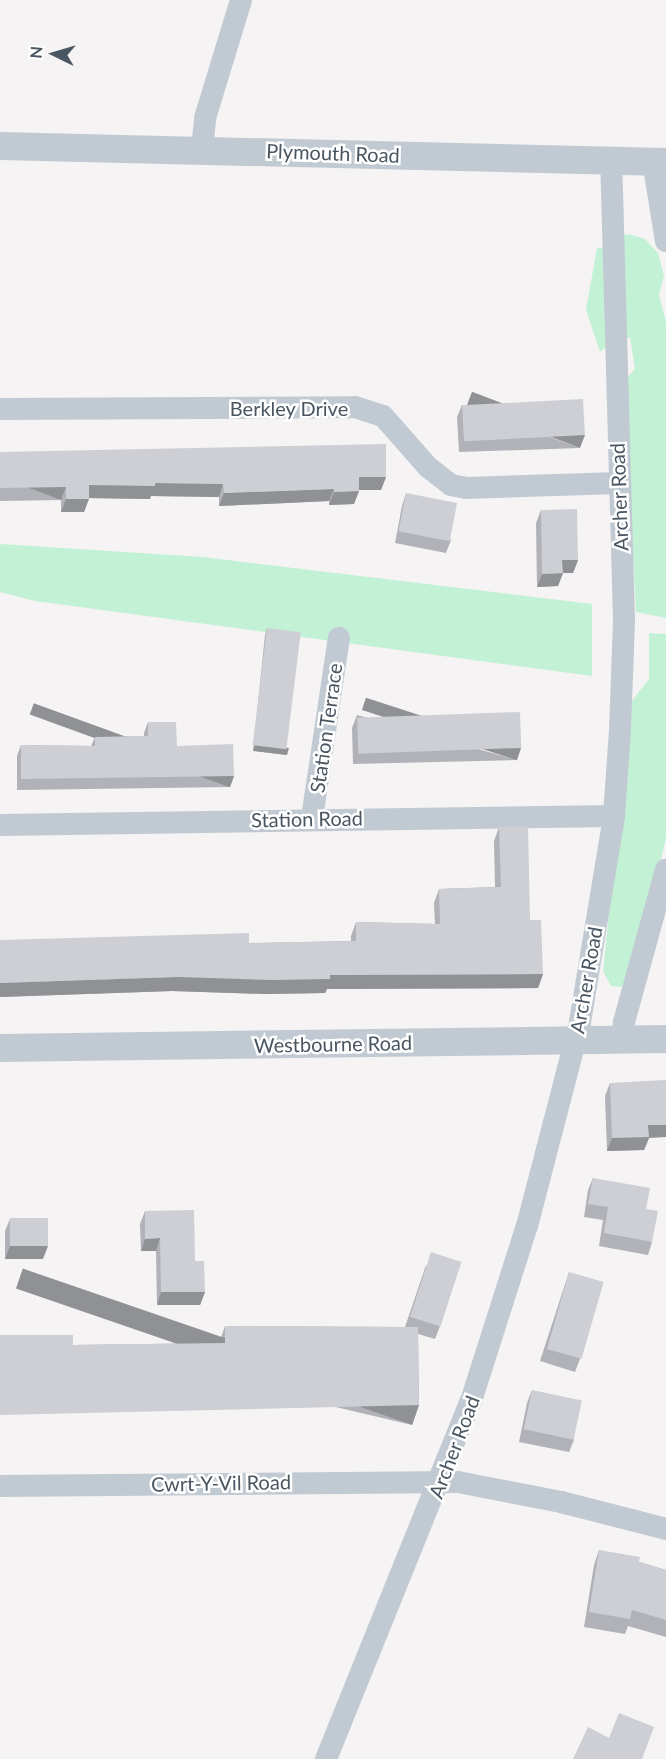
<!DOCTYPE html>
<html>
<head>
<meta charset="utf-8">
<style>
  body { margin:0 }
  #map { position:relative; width:666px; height:1759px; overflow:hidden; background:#f5f3f3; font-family:Lato,sans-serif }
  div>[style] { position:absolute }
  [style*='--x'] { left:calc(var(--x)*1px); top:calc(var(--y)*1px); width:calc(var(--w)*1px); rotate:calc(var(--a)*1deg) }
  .green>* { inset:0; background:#c3f1d5 }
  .minor>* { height:22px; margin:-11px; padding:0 11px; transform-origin:11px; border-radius:11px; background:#c1cad2 }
  .tertiary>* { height:28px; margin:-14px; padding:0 14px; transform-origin:14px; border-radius:14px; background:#c1cad2 }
  .wall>* { inset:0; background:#b0b2b7 }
  .shaded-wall>* { inset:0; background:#909195; transform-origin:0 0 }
  .building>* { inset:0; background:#cdcfd5; transform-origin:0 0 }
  span { translate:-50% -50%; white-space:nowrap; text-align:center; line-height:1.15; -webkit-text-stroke:5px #fff; paint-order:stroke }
  .street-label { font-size:20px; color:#4a5661 }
  .north { position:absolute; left:24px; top:24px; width:60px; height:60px; -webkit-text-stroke:4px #fff; paint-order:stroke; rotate:275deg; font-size:16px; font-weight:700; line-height:24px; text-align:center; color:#4a5661 }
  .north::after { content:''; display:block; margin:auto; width:21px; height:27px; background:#4a5661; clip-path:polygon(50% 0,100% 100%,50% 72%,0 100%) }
</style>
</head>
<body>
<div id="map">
  <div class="green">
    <i style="clip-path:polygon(628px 234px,645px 239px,658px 253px,664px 275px,659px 295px,666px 322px,666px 618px,636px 612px,624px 381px,635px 369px,630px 337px,611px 343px,600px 352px,586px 310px,597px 248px,609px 247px,621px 235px)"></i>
    <i style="clip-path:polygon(0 544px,203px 557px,592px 604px,592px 676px,35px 601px,0 592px)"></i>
    <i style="clip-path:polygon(649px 633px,666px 634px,666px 837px,633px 988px,611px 986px,603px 971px,610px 904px,614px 714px,632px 701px,649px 679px)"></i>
  </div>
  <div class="minor">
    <i style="--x:202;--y:149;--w:31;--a:-84"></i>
    <i style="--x:205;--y:118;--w:123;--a:-73"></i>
    <i style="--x:653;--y:161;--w:81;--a:80.8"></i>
    <i style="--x:0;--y:409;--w:355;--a:-0.3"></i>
    <i style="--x:355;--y:407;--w:29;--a:18"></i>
    <i style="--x:383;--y:416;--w:68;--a:48.6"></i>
    <i style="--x:428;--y:467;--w:29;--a:38"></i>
    <i style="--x:451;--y:485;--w:15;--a:11"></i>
    <i style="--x:466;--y:488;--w:153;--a:-1.9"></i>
    <i style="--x:312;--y:818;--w:182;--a:-81.5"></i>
    <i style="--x:0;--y:825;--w:614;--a:-0.84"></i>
    <i style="--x:623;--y:1039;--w:17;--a:-87"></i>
    <i style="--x:624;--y:1022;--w:158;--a:-74.6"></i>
    <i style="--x:0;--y:1486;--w:458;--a:-0.5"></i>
    <i style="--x:458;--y:1482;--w:105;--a:11"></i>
    <i style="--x:561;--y:1502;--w:108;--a:14.4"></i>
    <i style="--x:326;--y:1759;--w:386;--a:-68"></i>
    <i style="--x:471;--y:1401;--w:184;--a:-72.3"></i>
    <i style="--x:527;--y:1226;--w:211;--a:-75.4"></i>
    <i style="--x:580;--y:1022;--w:209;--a:-80.6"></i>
    <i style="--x:614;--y:816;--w:86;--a:-86"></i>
    <i style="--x:620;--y:730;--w:110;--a:-87.9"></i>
    <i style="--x:624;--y:620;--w:460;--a:-91.6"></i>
  </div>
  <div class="tertiary">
    <i style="--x:0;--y:146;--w:666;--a:1.38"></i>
    <i style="--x:0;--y:1048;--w:666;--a:-0.77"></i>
  </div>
  <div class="wall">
    <i style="clip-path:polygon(462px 405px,580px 448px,459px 452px,457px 417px)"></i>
    <i style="clip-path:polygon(0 452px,386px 477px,381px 490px,359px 490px,354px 504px,329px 505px,329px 501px,219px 506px,219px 497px,151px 496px,150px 499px,89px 498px,84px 512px,61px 512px,61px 500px,0 501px)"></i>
    <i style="clip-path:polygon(406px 493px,451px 540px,446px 553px,395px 543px,402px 506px)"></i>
    <i style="clip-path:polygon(541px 510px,578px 560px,573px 573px,563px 573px,558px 586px,537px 587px,536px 523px)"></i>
    <i style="clip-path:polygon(267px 628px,287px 755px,253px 751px,265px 635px)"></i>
    <i style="clip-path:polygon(357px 715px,517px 760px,353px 764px,352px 728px)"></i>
    <i style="clip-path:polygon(148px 722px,177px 746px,234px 776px,230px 787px,17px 790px,17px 756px,21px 745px,91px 746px,95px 737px,144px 736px,144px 733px)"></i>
    <i style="clip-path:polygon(499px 827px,530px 920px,543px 974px,538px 988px,327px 989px,325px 993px,267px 994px,172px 991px,0 997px,0 940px,249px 943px,351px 941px,351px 936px,356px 922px,435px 924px,434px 903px,439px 889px,495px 887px,494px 841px)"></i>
    <i style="clip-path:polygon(610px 1083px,649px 1138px,644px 1150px,607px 1151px,605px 1096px)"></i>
    <i style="clip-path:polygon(593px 1178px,646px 1209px,652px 1242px,648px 1255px,599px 1246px,603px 1220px,584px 1217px,588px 1190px)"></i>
    <i style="clip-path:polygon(145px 1211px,195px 1261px,205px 1292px,200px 1305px,157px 1305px,156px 1251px,141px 1251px,140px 1224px)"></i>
    <i style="clip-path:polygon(10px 1219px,43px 1259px,5px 1259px,5px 1231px)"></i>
    <i style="clip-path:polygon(426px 1265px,440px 1326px,435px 1339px,418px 1334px,419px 1405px,412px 1425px,73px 1345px,219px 1343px,225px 1326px,405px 1327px)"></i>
    <i style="clip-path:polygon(569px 1272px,580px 1359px,575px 1372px,540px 1361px)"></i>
    <i style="clip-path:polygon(532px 1390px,574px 1440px,569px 1452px,519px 1442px,527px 1403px)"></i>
    <i style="clip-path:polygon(599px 1550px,666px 1570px,666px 1637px,628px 1626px,625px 1634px,584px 1627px,594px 1565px)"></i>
  </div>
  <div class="shaded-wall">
    <i style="left:585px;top:435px;width:14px;height:121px;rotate:111deg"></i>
    <i style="clip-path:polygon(359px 477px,386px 477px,381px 490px,354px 490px)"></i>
    <i style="clip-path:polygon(155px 483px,223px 484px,219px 497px,151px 496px,150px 499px,84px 498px,89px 485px)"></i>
    <i style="left:66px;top:487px;width:14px;height:66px;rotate:111deg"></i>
    <i style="clip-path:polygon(334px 489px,329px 501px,219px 506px,224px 493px)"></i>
    <i style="clip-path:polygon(359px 491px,354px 504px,329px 505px,334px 492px)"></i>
    <i style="clip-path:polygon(66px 499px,89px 499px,84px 512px,61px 512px)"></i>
    <i style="clip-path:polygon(562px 560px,578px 560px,573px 573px,558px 573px)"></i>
    <i style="clip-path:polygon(563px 573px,558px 586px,537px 587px,542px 574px)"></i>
    <i style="clip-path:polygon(255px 745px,289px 748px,287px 755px,253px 751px)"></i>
    <i style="left:521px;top:748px;width:13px;height:163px;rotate:108deg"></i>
    <i style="left:234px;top:776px;width:12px;height:213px;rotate:110deg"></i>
    <i style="clip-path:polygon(543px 974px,538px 988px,327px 989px,325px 993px,267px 994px,172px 991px,0 997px,0 983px,177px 977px,330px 975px)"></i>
    <i style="clip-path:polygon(648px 1125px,666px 1125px,666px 1137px,649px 1138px,644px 1150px,607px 1151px,612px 1138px)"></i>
    <i style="clip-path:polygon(160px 1238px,156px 1251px,141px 1251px,145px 1239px)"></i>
    <i style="clip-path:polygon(10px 1246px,48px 1246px,43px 1259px,5px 1259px)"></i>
    <i style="clip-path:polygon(161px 1292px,205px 1292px,200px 1305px,157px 1305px)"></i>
    <i style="left:419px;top:1405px;width:21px;height:419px;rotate:109deg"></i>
  </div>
  <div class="building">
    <i style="left:583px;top:399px;width:36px;height:121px;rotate:87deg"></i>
    <i style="clip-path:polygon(386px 444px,386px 477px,359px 477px,359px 491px,334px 492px,334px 489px,224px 493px,223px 484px,155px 483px,155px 486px,89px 485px,89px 499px,66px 499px,66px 487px,0 488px,0 452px)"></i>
    <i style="left:406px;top:493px;width:52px;height:39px;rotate:11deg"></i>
    <i style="clip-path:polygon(577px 509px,578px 560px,562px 560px,563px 573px,542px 574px,541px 510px)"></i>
    <i style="left:267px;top:628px;width:34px;height:118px;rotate:7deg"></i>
    <i style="left:520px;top:712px;width:36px;height:163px;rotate:88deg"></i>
    <i style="clip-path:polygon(148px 722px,176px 722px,177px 746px,233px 744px,234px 776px,21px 779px,21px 745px,95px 746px,95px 737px,148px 736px)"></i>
    <i style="clip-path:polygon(528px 826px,530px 920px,541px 920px,543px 974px,330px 975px,330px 979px,272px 980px,177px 977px,0 983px,0 940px,249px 933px,249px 943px,356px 941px,356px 922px,440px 924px,439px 889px,501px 887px,499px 827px)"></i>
    <i style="clip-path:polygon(666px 1080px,666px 1125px,648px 1125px,649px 1137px,612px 1138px,610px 1083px)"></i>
    <i style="clip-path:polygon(593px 1178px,650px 1188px,646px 1209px,658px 1211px,652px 1242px,604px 1233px,608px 1207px,588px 1204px)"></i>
    <i style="clip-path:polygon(194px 1210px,195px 1261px,204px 1261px,205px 1292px,161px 1292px,160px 1238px,145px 1239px,145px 1211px)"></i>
    <i style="left:48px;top:1218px;width:28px;height:38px;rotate:90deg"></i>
    <i style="left:431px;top:1252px;width:32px;height:68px;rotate:18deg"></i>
    <i style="left:569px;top:1272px;width:36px;height:80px;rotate:16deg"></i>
    <i style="clip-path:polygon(225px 1326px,418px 1327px,419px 1405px,0 1415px,0 1335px,73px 1335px,73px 1345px,225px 1343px)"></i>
    <i style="left:532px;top:1390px;width:51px;height:40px;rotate:12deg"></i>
    <i style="clip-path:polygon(599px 1550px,640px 1557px,639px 1562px,666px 1570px,666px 1620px,632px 1610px,630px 1619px,589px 1612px)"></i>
    <i style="clip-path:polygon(619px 1713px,654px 1727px,642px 1759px,573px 1759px,588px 1727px,609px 1738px)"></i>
  </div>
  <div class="street-label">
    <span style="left:333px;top:153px;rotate:2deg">Plymouth Road</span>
    <span style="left:289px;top:408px">Berkley Drive</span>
    <span style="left:619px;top:497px;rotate:-92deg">Archer Road</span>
    <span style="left:326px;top:728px;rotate:-82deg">Station Terrace</span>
    <span style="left:307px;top:819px;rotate:-1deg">Station Road</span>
    <span style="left:586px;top:980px;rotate:-80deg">Archer Road</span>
    <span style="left:333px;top:1044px;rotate:-1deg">Westbourne Road</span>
    <span style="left:454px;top:1447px;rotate:-69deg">Archer Road</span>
    <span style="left:221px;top:1483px;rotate:-1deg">Cwrt-Y-Vil Road</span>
  </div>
  <div class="north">N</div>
</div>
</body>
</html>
